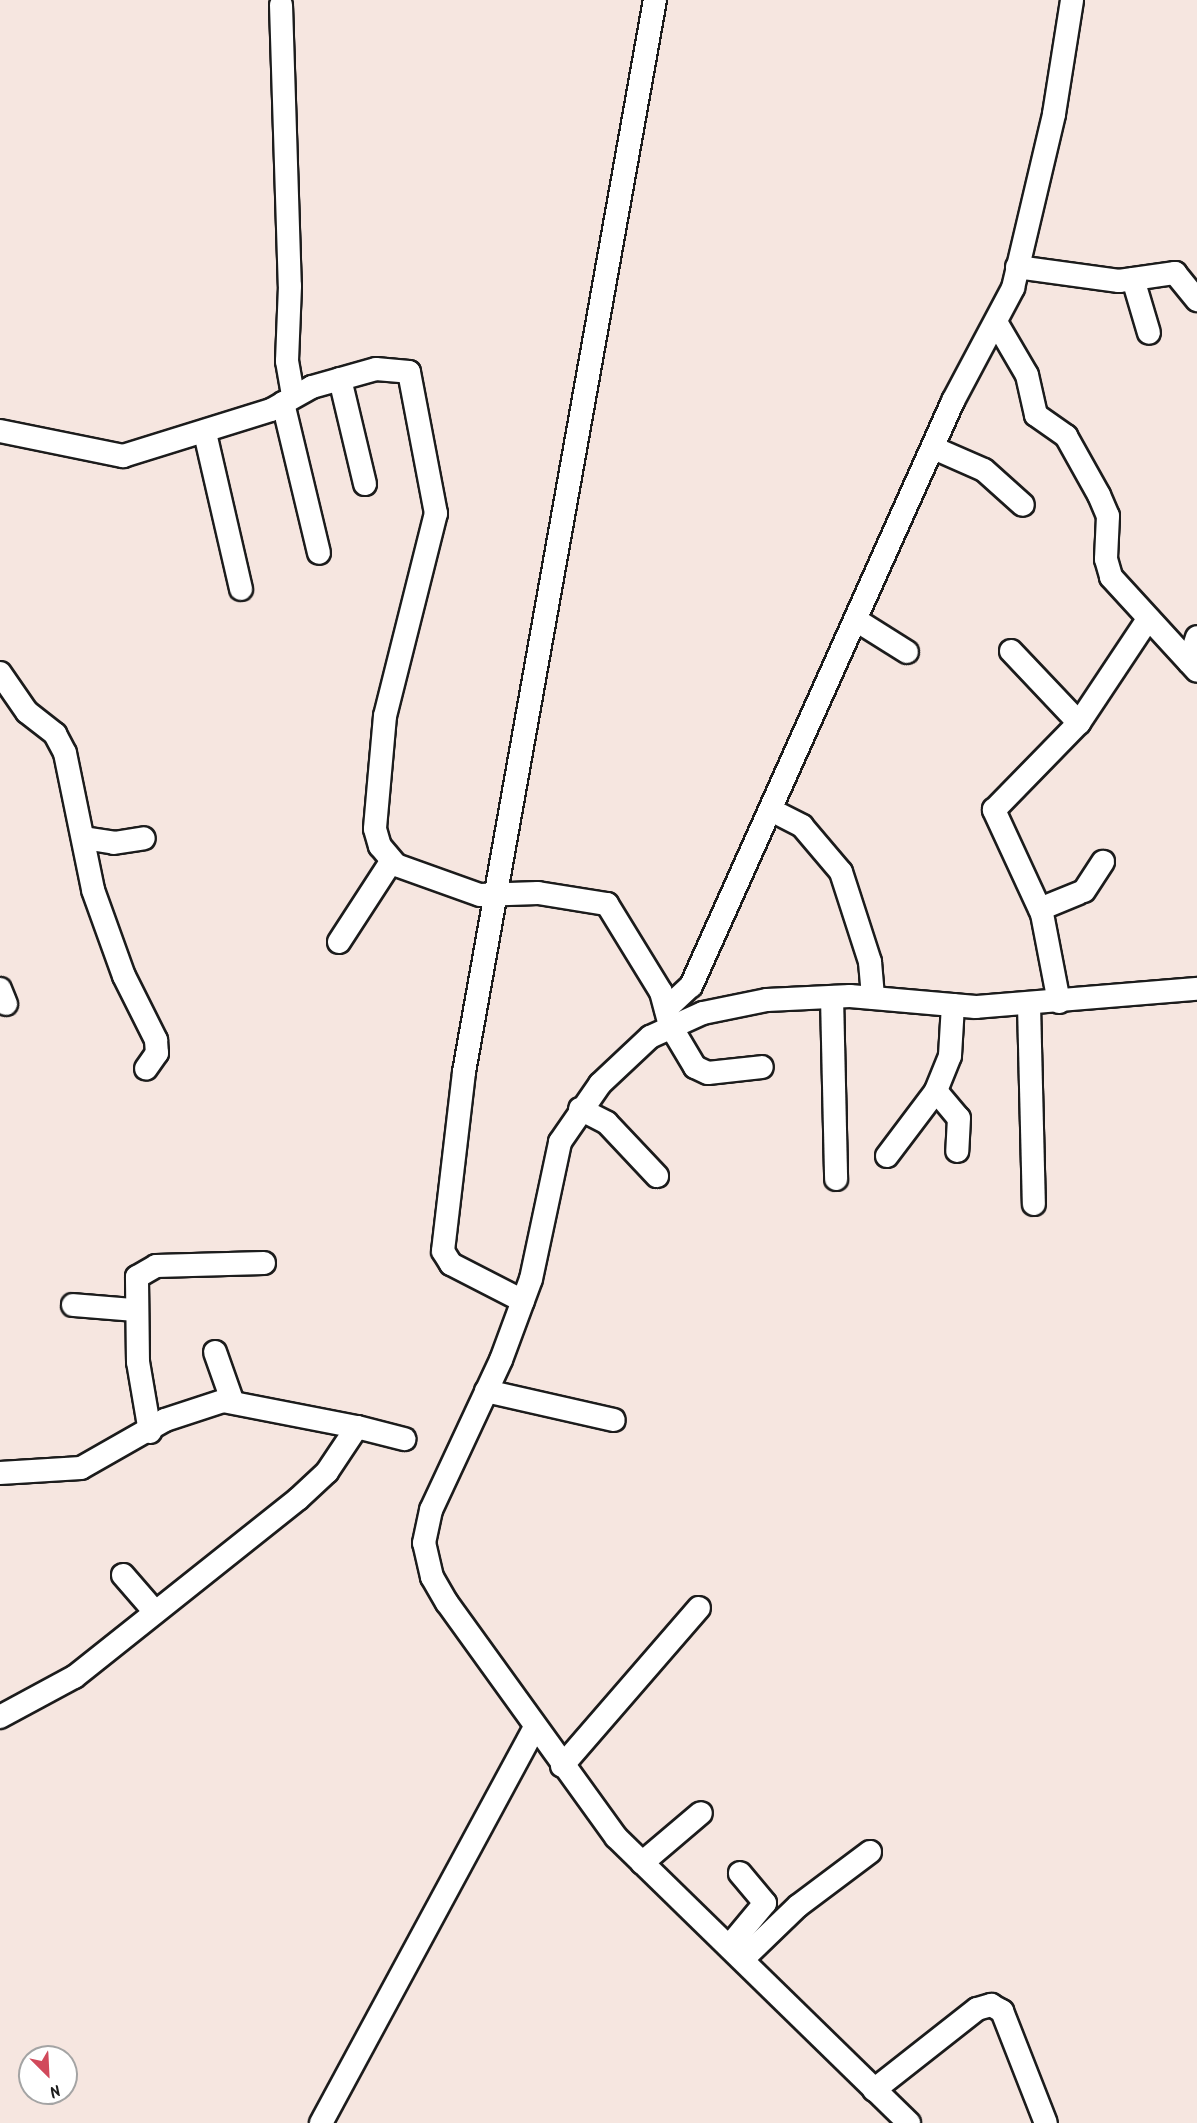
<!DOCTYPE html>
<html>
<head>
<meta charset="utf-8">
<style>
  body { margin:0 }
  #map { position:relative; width:1197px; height:2123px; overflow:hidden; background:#f6e6e0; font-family:Kalam,sans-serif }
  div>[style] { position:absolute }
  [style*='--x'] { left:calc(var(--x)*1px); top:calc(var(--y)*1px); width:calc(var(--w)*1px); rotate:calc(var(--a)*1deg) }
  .roads { filter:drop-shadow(2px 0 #1c1c1c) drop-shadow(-2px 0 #1c1c1c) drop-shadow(0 2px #1c1c1c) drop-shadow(0 -2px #1c1c1c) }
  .minor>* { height:22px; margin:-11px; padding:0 11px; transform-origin:11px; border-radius:11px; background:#fff }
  span { translate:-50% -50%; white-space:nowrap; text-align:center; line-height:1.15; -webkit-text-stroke:4.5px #fff; paint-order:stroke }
  .north { position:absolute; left:18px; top:2045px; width:60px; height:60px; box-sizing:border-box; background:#fff; border:2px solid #a4a4a4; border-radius:50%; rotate:156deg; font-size:16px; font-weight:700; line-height:24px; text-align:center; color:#1c1c1c }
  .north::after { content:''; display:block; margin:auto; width:21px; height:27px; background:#d1495b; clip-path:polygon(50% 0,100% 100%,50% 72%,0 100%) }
</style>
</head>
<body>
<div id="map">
  <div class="roads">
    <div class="minor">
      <i style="--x:281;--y:5;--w:281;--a:88.2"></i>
      <i style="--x:290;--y:286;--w:75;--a:92.3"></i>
      <i style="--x:287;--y:361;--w:35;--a:80"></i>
      <i style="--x:1017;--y:267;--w:103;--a:7.8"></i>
      <i style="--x:1119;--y:281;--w:57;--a:-8.1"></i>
      <i style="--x:1175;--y:273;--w:35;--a:51"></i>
      <i style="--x:1133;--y:279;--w:56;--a:73.5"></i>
      <i style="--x:996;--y:322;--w:61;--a:59.7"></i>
      <i style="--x:1027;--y:375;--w:41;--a:77.3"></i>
      <i style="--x:1036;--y:415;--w:37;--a:35"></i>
      <i style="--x:1066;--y:436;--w:68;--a:60.8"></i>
      <i style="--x:1099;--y:495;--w:23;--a:67"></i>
      <i style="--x:1108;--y:516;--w:43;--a:92.7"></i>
      <i style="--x:1106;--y:559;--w:19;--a:74"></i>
      <i style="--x:1111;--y:577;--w:127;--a:47.5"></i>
      <i style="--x:340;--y:379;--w:108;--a:76.6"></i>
      <i style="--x:283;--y:403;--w:154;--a:76.5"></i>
      <i style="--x:0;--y:431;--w:126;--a:11.5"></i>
      <i style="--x:123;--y:456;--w:155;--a:-17.3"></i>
      <i style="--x:271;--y:410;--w:47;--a:-29.3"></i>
      <i style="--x:312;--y:387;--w:66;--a:-15.7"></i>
      <i style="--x:376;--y:369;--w:33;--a:5"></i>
      <i style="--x:409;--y:372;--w:144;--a:79.2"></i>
      <i style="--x:436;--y:513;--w:209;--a:104.1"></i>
      <i style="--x:385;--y:716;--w:113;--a:95.1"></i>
      <i style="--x:375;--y:829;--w:18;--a:74"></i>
      <i style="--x:380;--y:846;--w:25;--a:50"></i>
      <i style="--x:396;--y:865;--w:89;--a:19.7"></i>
      <i style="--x:480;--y:895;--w:58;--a:-2"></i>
      <i style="--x:538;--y:893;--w:70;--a:9.1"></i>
      <i style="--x:607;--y:904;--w:103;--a:58.5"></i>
      <i style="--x:661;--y:992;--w:34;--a:75"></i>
      <i style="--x:670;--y:1025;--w:49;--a:59.2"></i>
      <i style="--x:695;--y:1067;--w:14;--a:25"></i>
      <i style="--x:708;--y:1073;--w:54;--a:-6.3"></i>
      <i style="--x:205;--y:433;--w:160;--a:77"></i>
      <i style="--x:936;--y:449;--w:52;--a:23.6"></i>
      <i style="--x:984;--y:470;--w:52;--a:41.9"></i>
      <i style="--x:856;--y:620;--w:60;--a:32.1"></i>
      <i style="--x:1011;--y:651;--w:99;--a:46.6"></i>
      <i style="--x:1189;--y:662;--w:26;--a:-72"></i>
      <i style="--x:0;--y:673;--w:47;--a:55.3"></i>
      <i style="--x:27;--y:712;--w:36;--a:38"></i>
      <i style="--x:55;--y:734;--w:21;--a:62"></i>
      <i style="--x:65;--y:753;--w:140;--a:78.4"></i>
      <i style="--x:93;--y:890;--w:91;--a:70.2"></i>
      <i style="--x:124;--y:976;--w:72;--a:63.4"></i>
      <i style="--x:156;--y:1040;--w:13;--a:86"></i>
      <i style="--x:157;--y:1053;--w:19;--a:125"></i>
      <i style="--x:771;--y:810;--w:35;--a:27"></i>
      <i style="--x:802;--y:826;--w:60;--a:49.7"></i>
      <i style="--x:841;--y:872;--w:95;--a:72.1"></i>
      <i style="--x:870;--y:962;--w:36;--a:85"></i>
      <i style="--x:84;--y:838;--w:30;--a:9"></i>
      <i style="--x:114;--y:843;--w:30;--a:-9"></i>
      <i style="--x:1084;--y:891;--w:35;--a:-57"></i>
      <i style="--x:1040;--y:909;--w:42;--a:-22.3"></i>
      <i style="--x:339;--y:942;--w:95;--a:-57"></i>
      <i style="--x:0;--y:989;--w:16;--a:68"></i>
      <i style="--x:832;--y:997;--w:182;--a:88.7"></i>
      <i style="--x:1059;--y:1002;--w:90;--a:-100.9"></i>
      <i style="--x:1042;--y:914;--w:115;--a:-114.8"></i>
      <i style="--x:994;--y:810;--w:122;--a:-45.7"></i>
      <i style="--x:1079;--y:723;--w:125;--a:-56.4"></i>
      <i style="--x:953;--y:1005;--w:51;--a:93.4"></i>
      <i style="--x:950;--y:1056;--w:38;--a:112"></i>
      <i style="--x:936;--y:1091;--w:35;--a:50"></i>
      <i style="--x:959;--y:1118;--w:33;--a:93"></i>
      <i style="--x:1029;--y:1005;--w:199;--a:88.6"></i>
      <i style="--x:666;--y:1009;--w:34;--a:-43"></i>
      <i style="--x:691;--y:986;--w:641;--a:-65.87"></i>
      <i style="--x:953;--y:401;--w:128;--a:-62"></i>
      <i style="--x:1013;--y:288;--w:179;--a:-76.7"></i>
      <i style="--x:1054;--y:114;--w:115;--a:-81"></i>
      <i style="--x:580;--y:1109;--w:30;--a:27"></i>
      <i style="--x:607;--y:1123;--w:73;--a:46.7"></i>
      <i style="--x:887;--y:1156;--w:81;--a:-53"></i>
      <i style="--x:523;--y:1301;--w:81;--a:-152.8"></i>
      <i style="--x:451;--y:1264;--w:15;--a:-122"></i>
      <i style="--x:443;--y:1251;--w:180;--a:-83.3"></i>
      <i style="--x:464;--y:1072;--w:1089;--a:-79.9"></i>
      <i style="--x:73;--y:1305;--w:61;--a:4.7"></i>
      <i style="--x:215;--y:1352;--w:51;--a:70.5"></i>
      <i style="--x:486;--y:1391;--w:131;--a:12.8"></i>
      <i style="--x:357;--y:1427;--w:49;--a:14.3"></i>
      <i style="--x:150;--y:1432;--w:71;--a:-99.7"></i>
      <i style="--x:138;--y:1362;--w:85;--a:-90.7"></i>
      <i style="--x:137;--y:1277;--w:22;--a:-30"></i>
      <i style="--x:156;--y:1266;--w:108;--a:-1.6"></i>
      <i style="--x:0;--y:1473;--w:81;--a:-3.5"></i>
      <i style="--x:81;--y:1468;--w:97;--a:-29.7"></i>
      <i style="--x:165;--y:1420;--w:61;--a:-18.1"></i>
      <i style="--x:223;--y:1401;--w:136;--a:11"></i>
      <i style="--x:357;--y:1427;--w:54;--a:123.7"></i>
      <i style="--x:327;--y:1472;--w:40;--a:137"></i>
      <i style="--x:298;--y:1499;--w:286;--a:141.5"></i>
      <i style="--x:74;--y:1677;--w:84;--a:151.6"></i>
      <i style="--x:123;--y:1575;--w:49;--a:49.1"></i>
      <i style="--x:562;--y:1766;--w:209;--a:-49.1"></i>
      <i style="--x:642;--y:1863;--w:77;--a:-40.3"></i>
      <i style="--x:731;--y:1944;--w:53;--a:-50.3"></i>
      <i style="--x:765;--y:1903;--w:39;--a:-130"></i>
      <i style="--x:745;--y:1957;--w:74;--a:-43.9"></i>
      <i style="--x:798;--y:1906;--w:90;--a:-36.9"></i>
      <i style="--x:874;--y:2090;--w:131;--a:-38.2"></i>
      <i style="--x:977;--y:2009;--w:15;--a:-16"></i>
      <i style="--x:991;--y:2005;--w:13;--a:29"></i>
      <i style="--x:1002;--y:2011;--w:120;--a:68.6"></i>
      <i style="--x:321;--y:2123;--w:448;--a:-61.6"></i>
      <i style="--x:909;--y:2123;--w:409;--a:-135.7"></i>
      <i style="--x:616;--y:1837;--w:289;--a:-125.8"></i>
      <i style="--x:447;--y:1603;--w:30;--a:-120"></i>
      <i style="--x:432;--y:1577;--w:35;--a:-103"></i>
      <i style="--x:424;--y:1543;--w:34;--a:-78"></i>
      <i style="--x:431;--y:1510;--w:166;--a:-65"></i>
      <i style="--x:501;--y:1360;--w:86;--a:-69.7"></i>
      <i style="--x:531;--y:1279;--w:140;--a:-78"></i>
      <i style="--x:560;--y:1142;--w:70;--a:-55.4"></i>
      <i style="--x:600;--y:1084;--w:69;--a:-43.2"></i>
      <i style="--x:650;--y:1037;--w:58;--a:-24.4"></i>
      <i style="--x:703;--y:1013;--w:65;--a:-11.5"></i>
      <i style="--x:767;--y:1000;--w:83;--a:-2.8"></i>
      <i style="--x:850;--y:996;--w:126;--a:5"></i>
      <i style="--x:976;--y:1007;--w:222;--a:-4.7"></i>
    </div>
  </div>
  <div class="north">N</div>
</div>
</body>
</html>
